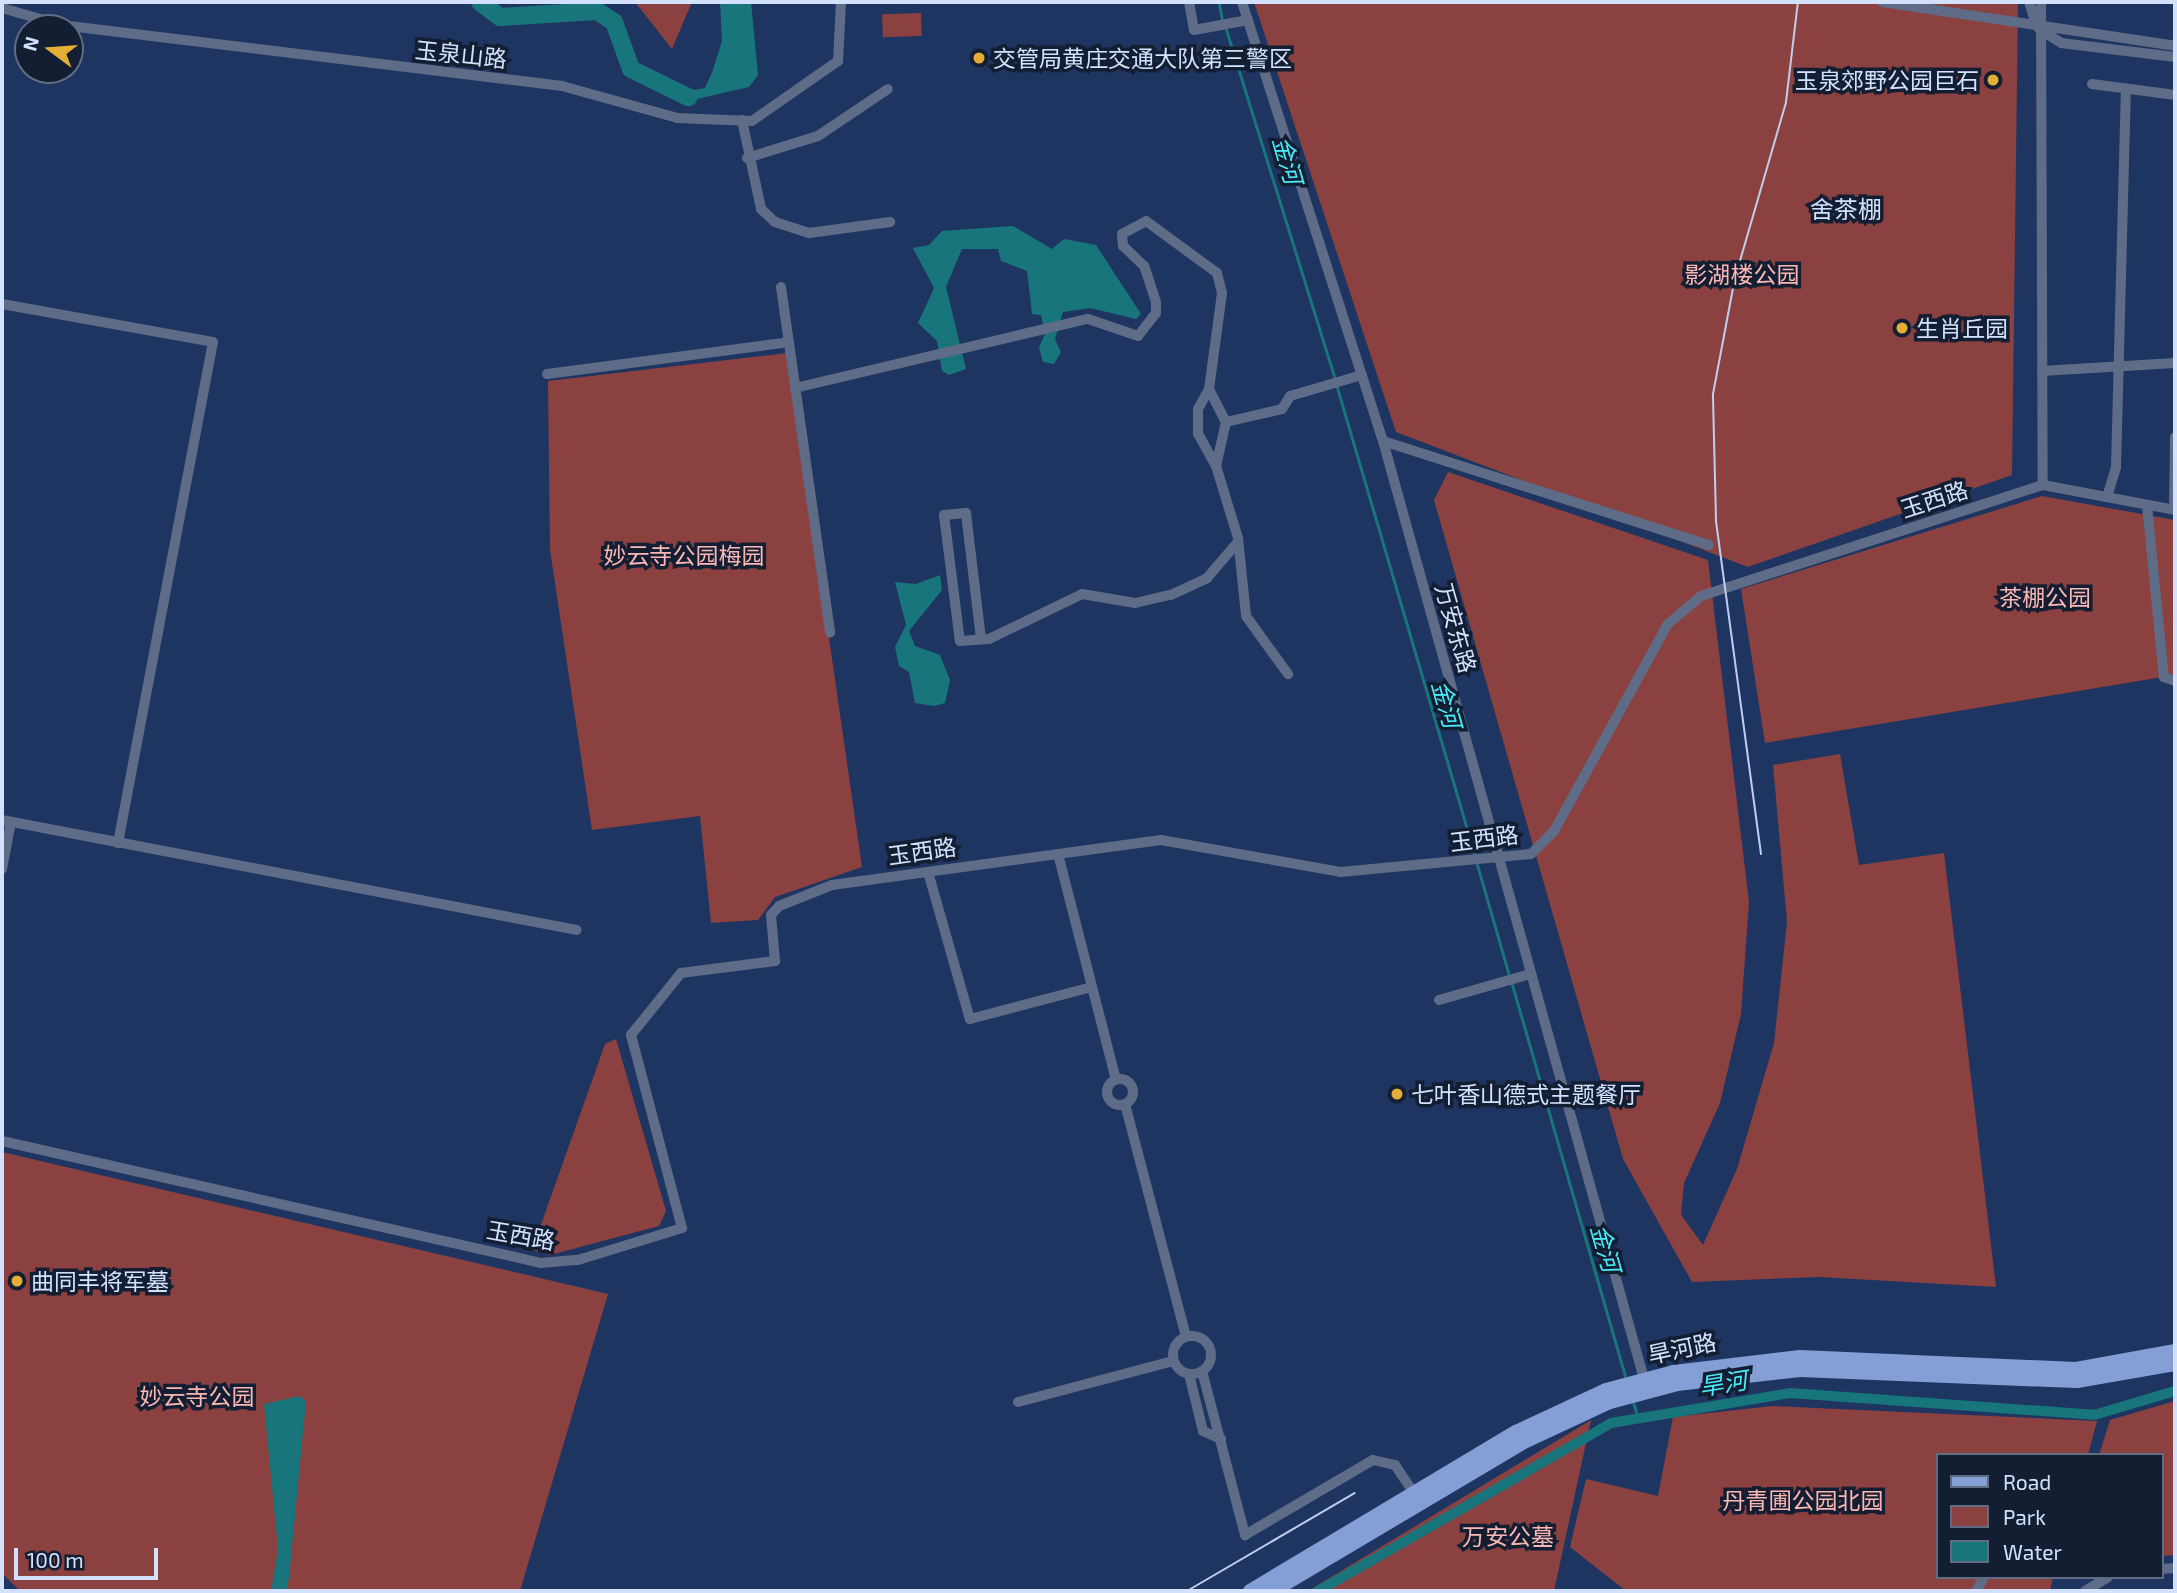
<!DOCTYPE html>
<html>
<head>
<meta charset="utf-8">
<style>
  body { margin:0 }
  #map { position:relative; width:2177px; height:1593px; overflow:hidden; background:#1f3561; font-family:"Exo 2","Noto Sans SC",sans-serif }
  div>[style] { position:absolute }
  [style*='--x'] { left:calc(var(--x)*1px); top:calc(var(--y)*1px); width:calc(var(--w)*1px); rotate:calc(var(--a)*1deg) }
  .green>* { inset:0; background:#8b413f; transform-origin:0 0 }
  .water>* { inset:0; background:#18757c }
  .stream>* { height:2.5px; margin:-1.25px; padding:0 1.25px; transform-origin:1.25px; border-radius:1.25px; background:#18757c }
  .canal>* { height:10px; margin:-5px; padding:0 5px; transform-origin:5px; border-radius:5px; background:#18757c }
  .river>* { height:18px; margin:-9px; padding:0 9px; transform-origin:9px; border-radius:9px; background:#18757c }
  .minor>* { height:10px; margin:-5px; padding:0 5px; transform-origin:5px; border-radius:5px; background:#5e6c87 }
  .minor>.ring { margin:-5px; padding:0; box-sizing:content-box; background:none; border:10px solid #5e6c87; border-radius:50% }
  .major>* { height:14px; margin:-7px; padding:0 7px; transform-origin:7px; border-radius:7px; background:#849fd6 }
  .tram>* { height:2px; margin:-1px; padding:0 1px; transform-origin:1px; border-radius:1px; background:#bfceec }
  .dots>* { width:19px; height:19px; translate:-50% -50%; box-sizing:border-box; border:4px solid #141e32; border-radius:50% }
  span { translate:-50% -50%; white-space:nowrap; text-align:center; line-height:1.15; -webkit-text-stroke:7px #141e32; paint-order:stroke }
  .street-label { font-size:23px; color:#d3e1fd }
  .poi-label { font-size:23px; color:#d3e1fd }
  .left { translate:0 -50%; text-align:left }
  .right { translate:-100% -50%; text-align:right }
  .park-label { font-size:23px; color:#fbb7b3 }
  .water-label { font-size:24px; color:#47ebf9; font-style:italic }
  .neighbourhood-label { font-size:24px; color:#d3e1fd }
  .frame { position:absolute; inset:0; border:4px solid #d3e1fd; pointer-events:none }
  .legend { position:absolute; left:1936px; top:1453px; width:228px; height:126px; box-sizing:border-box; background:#141e32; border:2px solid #606c83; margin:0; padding:9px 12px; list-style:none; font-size:21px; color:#d3e1fd }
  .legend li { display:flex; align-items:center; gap:14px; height:35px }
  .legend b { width:35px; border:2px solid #606c83 }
  .north { position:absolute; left:14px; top:14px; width:70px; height:70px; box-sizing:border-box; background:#141e32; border:2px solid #606c83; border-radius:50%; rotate:286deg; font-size:19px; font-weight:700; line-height:28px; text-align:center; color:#d3e1fd }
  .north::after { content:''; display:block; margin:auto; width:24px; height:32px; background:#e3ae35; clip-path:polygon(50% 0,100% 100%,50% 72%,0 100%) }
  .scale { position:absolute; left:14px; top:1548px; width:144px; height:32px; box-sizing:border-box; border:4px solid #d3e1fd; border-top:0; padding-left:9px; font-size:21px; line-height:24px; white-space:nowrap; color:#d3e1fd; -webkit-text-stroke:5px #141e32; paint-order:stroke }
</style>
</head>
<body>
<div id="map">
  <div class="green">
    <i style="clip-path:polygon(635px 2px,692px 2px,672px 49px)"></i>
    <i style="clip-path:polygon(1254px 2px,2018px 2px,2012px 475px,1748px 567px,1396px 432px)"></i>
    <i style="left:921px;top:13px;width:23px;height:39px;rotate:88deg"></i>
    <i style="clip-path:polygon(788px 353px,862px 867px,775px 897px,758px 920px,711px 923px,700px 816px,592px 830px,550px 550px,548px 381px)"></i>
    <i style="clip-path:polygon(1448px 472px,1708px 560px,1749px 902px,1741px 1014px,1720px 1103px,1684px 1183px,1681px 1215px,1703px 1245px,1737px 1169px,1774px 1043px,1787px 922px,1773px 765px,1840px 754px,1859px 865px,1944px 853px,1996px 1287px,1819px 1277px,1692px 1282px,1623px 1159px,1434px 500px)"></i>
    <i style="clip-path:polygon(2042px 496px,2175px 520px,2175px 675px,1765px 743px,1741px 589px)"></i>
    <i style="clip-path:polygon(616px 1039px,666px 1211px,659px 1226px,550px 1255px,532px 1250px,605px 1044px)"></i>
    <i style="clip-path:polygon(2px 1152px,608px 1294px,520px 1591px,20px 1591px,2px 1573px)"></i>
    <i style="clip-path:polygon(2175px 1401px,2175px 1555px,2161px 1556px,2161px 1455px,2099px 1455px,2110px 1420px)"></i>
    <i style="clip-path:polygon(1773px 1406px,2097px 1421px,2088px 1455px,1937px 1455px,1937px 1577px,2053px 1577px,2050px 1591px,1626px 1591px,1570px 1547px,1586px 1479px,1658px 1496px,1673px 1417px)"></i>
    <i style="clip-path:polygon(1591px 1420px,1554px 1591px,1308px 1591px)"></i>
  </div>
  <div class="water">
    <i style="clip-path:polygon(720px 2px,751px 2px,758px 75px,749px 87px,688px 101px,687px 91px,705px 88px,713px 70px,722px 41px)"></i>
    <i style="clip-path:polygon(1013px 226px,1052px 249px,1064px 239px,1096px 245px,1141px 314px,1136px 319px,1090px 308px,1063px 312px,1055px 339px,1061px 352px,1054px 364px,1043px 362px,1039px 347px,1045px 334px,1041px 315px,1032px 314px,1027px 271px,1001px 261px,998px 249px,962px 249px,946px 287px,966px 369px,949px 375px,942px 371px,937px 341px,918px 323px,934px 288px,913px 248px,929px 245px,942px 231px)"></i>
    <i style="clip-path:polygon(940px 575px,942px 590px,909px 631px,915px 646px,940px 655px,950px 680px,945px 703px,934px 706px,915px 703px,909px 672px,899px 666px,895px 647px,906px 625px,895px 582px,916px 584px)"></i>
    <i style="clip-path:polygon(299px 1396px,306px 1401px,289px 1578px,286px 1591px,271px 1591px,278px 1549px,264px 1404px)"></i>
  </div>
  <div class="stream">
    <i style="--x:1219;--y:2;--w:20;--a:79"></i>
    <i style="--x:1226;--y:28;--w:368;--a:72.7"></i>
    <i style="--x:1337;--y:386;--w:490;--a:73.6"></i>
    <i style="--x:1477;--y:863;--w:119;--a:73.9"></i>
    <i style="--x:1512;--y:983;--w:414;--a:73.9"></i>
    <i style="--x:1633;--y:1400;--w:18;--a:74"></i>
  </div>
  <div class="canal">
    <i style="--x:1318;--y:1591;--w:338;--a:-29.8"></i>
    <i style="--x:1611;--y:1423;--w:181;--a:-9.5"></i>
    <i style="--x:1790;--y:1393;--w:305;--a:4.1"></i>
    <i style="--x:2094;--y:1415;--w:84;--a:-16.5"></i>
  </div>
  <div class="river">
    <i style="--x:480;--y:2;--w:25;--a:37"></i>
    <i style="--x:500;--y:17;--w:97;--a:-3.5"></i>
    <i style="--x:597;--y:11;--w:20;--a:33"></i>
    <i style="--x:614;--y:22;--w:50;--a:70.1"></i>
    <i style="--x:631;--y:69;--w:64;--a:26.2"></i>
  </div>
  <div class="minor">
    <i style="--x:1189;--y:2;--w:28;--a:80"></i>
    <i style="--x:1194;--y:30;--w:55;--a:-10.5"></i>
    <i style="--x:1242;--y:2;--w:461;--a:72.2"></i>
    <i style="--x:1383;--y:441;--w:981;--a:74.45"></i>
    <i style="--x:1882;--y:2;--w:296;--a:8.5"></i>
    <i style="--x:2029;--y:2;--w:23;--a:72"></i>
    <i style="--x:2041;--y:2;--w:483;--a:89.8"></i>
    <i style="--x:2043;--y:485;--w:134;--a:10.7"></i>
    <i style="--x:2;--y:8;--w:61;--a:16.1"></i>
    <i style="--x:61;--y:25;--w:505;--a:6.94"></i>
    <i style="--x:562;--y:86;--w:119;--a:15.5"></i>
    <i style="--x:677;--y:118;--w:75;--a:2.3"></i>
    <i style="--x:752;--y:121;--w:105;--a:-34.9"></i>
    <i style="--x:838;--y:61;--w:59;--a:-87.1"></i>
    <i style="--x:2039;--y:29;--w:26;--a:32"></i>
    <i style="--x:2061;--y:43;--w:115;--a:7"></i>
    <i style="--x:2092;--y:84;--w:84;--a:7.5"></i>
    <i style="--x:742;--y:120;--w:91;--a:77.9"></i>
    <i style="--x:761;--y:209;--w:19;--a:43"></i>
    <i style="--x:775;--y:222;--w:36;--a:18"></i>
    <i style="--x:809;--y:233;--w:82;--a:-7.7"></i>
    <i style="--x:747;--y:158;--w:74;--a:-17.2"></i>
    <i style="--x:818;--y:136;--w:84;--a:-33.9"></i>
    <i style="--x:781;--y:287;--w:349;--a:81.9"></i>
    <i style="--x:2;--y:304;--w:214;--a:10.2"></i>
    <i style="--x:213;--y:342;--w:510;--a:100.74"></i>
    <i style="--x:2042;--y:371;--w:133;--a:-3.4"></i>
    <i style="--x:547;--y:374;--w:244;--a:-7.5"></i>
    <i style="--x:795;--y:388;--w:301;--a:-13.3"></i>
    <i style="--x:1088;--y:319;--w:53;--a:18.8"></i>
    <i style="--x:1138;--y:336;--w:29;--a:-52"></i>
    <i style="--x:1156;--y:313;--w:11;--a:-90"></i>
    <i style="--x:1156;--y:302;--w:38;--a:-108"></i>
    <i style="--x:1144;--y:266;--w:29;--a:-136"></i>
    <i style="--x:1123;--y:246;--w:12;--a:-95"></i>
    <i style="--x:1122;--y:234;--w:27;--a:-28"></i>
    <i style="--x:1146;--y:221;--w:88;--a:36.2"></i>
    <i style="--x:1217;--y:273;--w:21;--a:76"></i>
    <i style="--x:1222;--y:293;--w:97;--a:97.7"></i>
    <i style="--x:1226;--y:422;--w:45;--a:102.8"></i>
    <i style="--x:1216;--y:466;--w:37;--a:-119"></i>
    <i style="--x:1198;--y:434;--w:25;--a:-90"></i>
    <i style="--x:1198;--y:409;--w:23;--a:-61"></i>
    <i style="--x:1209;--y:389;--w:37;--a:63"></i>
    <i style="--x:1226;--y:422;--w:57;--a:-13.1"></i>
    <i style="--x:1282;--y:409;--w:15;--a:-58"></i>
    <i style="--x:1290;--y:396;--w:75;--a:-16.3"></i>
    <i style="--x:1383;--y:441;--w:342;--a:17.7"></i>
    <i style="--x:1216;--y:466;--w:75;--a:73"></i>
    <i style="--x:1238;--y:538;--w:78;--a:84.1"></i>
    <i style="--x:1246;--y:616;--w:72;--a:54.1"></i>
    <i style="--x:2107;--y:497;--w:31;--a:-73"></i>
    <i style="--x:2116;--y:467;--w:378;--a:-88.5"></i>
    <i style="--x:2147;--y:505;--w:173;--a:84.4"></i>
    <i style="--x:2164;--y:677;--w:12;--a:20"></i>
    <i style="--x:2174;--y:510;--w:73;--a:-89.2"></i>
    <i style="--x:981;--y:639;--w:127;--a:-96.8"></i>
    <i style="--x:966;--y:513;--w:22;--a:175"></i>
    <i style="--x:944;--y:515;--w:127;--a:82.8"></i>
    <i style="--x:960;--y:641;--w:29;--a:-4"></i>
    <i style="--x:989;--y:639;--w:103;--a:-25.8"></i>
    <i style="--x:1082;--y:594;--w:54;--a:9.6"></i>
    <i style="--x:1135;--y:603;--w:37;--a:-13"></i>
    <i style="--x:1171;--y:595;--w:40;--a:-25"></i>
    <i style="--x:1207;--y:578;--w:48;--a:-49.3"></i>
    <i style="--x:2;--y:820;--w:585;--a:10.83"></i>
    <i style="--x:1058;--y:854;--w:233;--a:75.6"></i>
    <i style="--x:2;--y:869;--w:48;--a:-79.2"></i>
    <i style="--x:928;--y:872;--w:153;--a:74.1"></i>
    <i style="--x:970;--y:1019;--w:126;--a:-14.7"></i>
    <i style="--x:1439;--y:1000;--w:95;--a:-15.9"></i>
    <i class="ring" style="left:1107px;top:1079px;width:16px;height:16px"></i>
    <i style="--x:1125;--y:1104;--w:240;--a:75.3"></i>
    <i style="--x:2;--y:1141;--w:553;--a:12.75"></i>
    <i style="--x:541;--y:1263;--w:37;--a:-5"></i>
    <i style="--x:578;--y:1260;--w:109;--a:-17.1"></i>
    <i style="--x:682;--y:1228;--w:200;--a:-104.8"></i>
    <i style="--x:631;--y:1035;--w:80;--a:-51.1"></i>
    <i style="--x:681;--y:973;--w:95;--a:-7.3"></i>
    <i style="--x:775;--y:961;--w:46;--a:-95"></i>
    <i style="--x:771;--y:915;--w:12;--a:-48"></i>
    <i style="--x:779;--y:906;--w:57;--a:-21.6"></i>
    <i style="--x:832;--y:885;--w:332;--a:-7.8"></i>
    <i style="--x:1161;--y:840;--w:182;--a:10.1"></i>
    <i style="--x:1340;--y:872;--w:192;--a:-5.4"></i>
    <i style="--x:1531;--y:854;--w:33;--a:-45"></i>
    <i style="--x:1554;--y:831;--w:236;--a:-61.2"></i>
    <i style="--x:1668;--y:624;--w:43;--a:-40.3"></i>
    <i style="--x:1701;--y:596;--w:360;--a:-18"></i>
    <i class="ring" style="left:1173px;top:1336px;width:28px;height:28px"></i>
    <i style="--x:1202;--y:1371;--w:170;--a:75.3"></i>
    <i style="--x:1245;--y:1535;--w:148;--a:-30.4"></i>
    <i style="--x:1373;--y:1460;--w:23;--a:13"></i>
    <i style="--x:1395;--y:1465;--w:34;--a:56"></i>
    <i style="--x:1189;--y:1374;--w:59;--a:76.2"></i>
    <i style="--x:1203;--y:1431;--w:20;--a:24"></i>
    <i style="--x:1018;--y:1402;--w:160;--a:-14.8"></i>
    <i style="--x:2161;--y:1569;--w:14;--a:-4"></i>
    <i style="--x:1976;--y:1591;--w:16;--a:-60"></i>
    <i style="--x:2085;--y:1591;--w:27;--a:-31"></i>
  </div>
  <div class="major">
    <i style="--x:1250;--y:1591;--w:310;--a:-30.9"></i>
    <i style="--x:1516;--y:1432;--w:99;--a:-25"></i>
    <i style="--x:1606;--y:1390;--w:70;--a:-14.8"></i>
    <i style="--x:1674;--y:1372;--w:127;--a:-6.8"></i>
    <i style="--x:1800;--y:1357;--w:276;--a:2.5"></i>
    <i style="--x:2076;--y:1369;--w:101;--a:-10.3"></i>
    <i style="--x:1273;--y:1591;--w:290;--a:-30.7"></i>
    <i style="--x:1522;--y:1443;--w:97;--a:-25"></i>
    <i style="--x:1610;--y:1402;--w:69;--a:-15"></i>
    <i style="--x:1677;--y:1384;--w:124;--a:-6.5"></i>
    <i style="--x:1800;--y:1370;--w:277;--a:2.3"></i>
    <i style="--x:2077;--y:1381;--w:99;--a:-9.8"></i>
  </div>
  <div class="tram">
    <i style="--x:1761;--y:854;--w:337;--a:-97.7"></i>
    <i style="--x:1716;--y:520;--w:126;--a:-91.4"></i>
    <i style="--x:1713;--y:394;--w:118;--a:-79.3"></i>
    <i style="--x:1735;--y:278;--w:183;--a:-73.8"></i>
    <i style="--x:1786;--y:102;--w:101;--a:-83.2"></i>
    <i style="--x:1187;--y:1591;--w:194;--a:-30.3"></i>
  </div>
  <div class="dots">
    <i style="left:979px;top:58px;background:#e3ae35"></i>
    <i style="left:1993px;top:80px;background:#e3ae35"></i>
    <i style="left:1902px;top:328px;background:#e3ae35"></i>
    <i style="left:1397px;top:1094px;background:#e3ae35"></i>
    <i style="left:17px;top:1281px;background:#e3ae35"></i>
  </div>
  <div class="street-label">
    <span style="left:461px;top:54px;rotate:6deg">玉泉山路</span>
    <span style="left:1934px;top:499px;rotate:-18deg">玉西路</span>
    <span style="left:1456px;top:628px;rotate:74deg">万安东路</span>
    <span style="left:1484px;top:838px;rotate:-7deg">玉西路</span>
    <span style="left:922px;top:851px;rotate:-8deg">玉西路</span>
    <span style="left:521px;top:1235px;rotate:10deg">玉西路</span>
    <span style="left:1682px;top:1348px;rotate:-12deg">旱河路</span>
  </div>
  <div class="poi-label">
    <span class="left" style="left:993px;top:58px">交管局黄庄交通大队第三警区</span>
    <span class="right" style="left:1979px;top:80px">玉泉郊野公园巨石</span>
    <span class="left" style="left:1916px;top:328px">生肖丘园</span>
    <span class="left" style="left:1411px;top:1094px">七叶香山德式主题餐厅</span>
    <span class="left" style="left:31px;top:1281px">曲同丰将军墓</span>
  </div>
  <div class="park-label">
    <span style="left:1742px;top:274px">影湖楼公园</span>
    <span style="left:684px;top:555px">妙云寺公园梅园</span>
    <span style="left:2045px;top:597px">茶棚公园</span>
    <span style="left:197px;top:1396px">妙云寺公园</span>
    <span style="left:1803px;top:1500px">丹青圃公园北园</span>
    <span style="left:1508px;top:1536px">万安公墓</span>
  </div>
  <div class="water-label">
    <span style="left:1288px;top:160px;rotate:74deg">金河</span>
    <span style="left:1447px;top:704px;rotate:74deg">金河</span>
    <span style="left:1606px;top:1248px;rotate:74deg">金河</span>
    <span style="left:1723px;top:1383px;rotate:-9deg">旱河</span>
  </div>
  <div class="neighbourhood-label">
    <span style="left:1846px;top:209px">舍茶棚</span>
  </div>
  <div class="frame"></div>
  <ul class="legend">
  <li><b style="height:9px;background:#849fd6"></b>Road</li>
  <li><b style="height:19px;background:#8b413f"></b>Park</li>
  <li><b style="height:19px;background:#18757c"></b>Water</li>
  </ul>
  <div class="north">N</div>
  <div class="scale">100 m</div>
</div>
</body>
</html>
